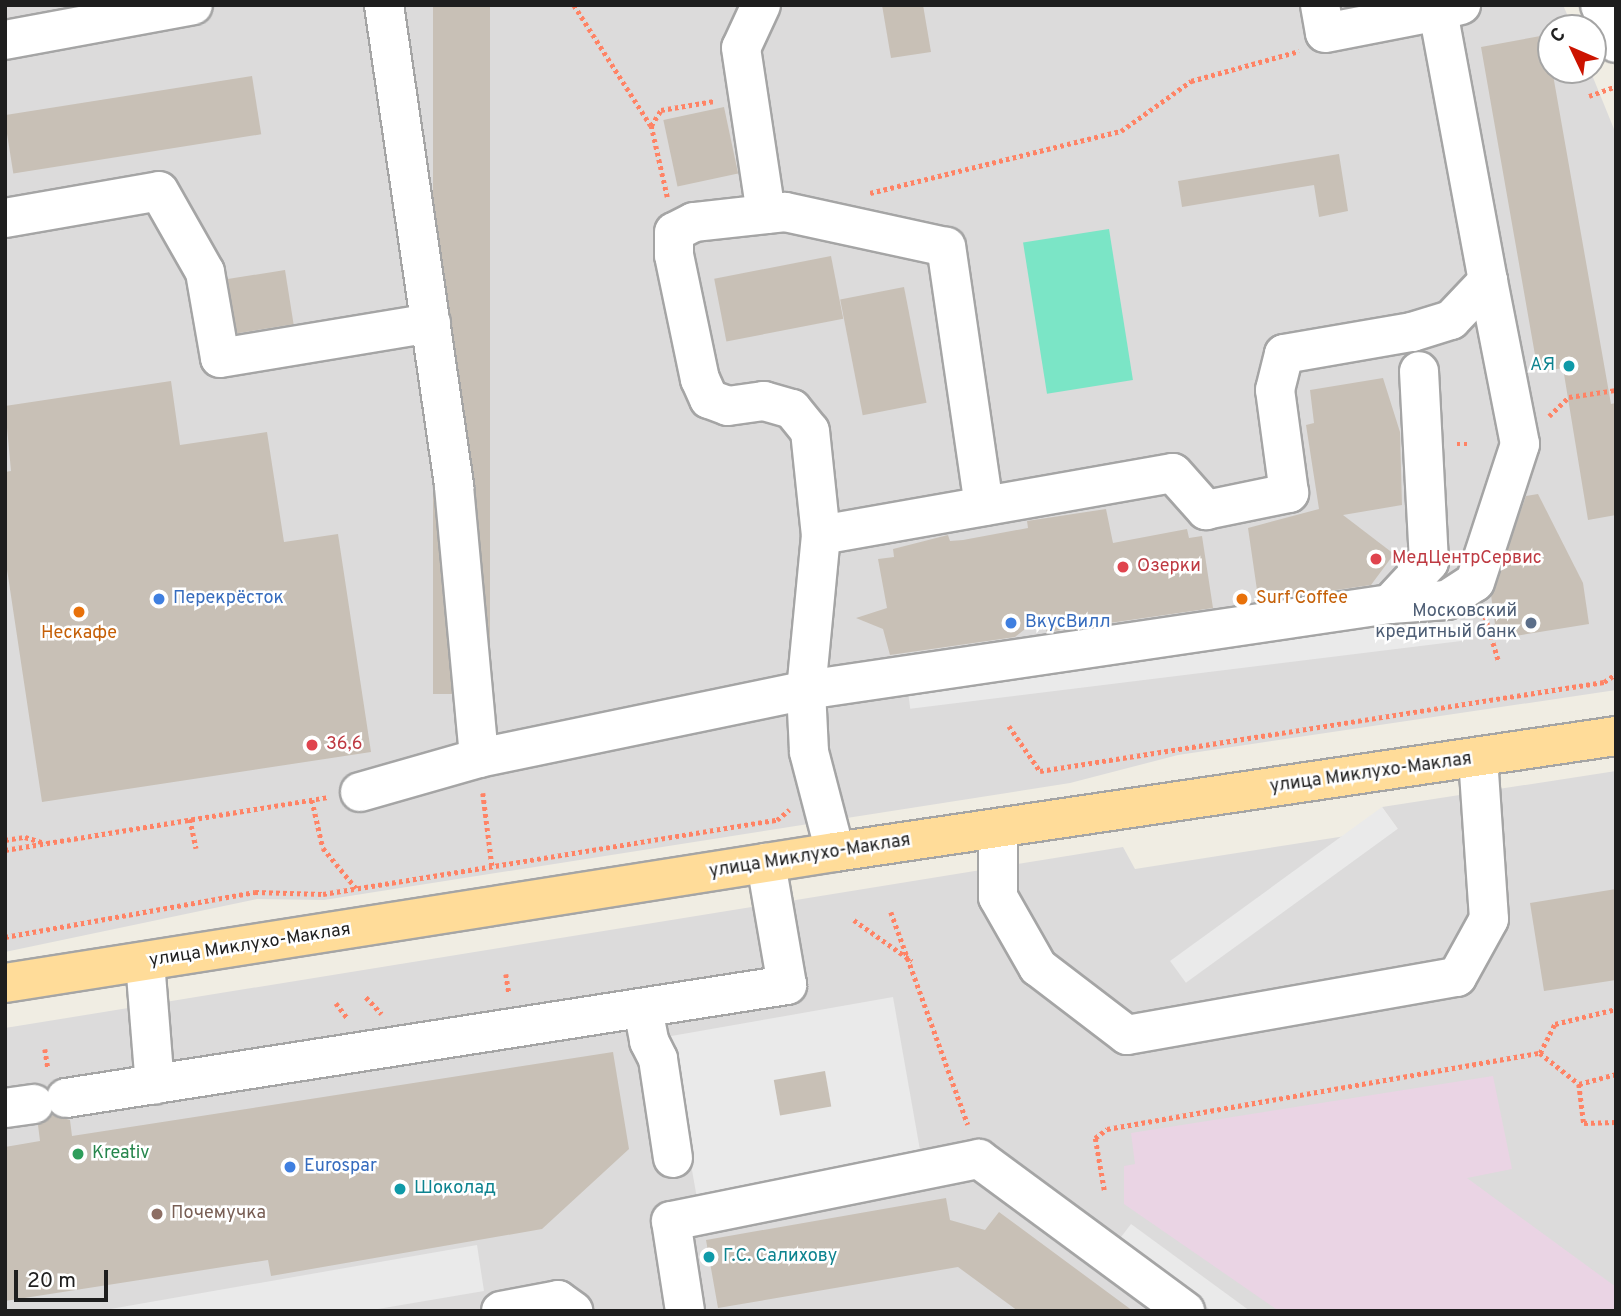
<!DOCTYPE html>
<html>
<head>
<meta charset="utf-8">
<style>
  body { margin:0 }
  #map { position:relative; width:1621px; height:1316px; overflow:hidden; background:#f0ede3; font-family:Overpass,sans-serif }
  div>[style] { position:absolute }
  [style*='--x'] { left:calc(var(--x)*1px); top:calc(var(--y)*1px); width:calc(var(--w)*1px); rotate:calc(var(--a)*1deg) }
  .residential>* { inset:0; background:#dcdbdb }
  .industrial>* { inset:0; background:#ead4e4 }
  .pitch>* { inset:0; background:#7be5c6; transform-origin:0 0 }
  .parking>* { inset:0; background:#eaeaea; transform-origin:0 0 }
  .building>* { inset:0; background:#c8c0b6; transform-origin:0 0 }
  .path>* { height:4.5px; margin-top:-2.25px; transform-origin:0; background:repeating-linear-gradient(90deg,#ff8365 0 3.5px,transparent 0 7px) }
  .roads { filter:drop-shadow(2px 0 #a5a5a5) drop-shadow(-2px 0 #a5a5a5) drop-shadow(0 2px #a5a5a5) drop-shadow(0 -2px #a5a5a5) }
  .minor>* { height:38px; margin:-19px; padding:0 19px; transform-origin:19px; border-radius:19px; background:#fff }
  .major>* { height:38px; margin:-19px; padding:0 19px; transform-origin:19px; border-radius:19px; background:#ffdc99 }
  .dots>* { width:19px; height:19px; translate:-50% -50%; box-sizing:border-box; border:4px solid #fff; border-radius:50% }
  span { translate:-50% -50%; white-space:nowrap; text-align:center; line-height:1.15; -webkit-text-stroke:5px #fff; paint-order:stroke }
  .culture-label { font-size:18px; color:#0d838f }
  .right { translate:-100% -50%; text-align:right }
  .left { translate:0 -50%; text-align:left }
  .health-label { font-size:18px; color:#be3a42 }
  .shop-label { font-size:18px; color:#366cbe }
  .food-label { font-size:18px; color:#c56008 }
  .service-label { font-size:18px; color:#4e5e75 }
  .street-label { font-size:18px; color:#1e1e1e }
  .leisure-label { font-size:18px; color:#27864d }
  .education-label { font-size:18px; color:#785e54 }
  .frame { position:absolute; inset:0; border:7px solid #1e1e1e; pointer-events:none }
  .north { position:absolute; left:1537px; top:14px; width:70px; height:70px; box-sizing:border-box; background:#fff; border:2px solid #a5a5a5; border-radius:50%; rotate:314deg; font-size:19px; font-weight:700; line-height:28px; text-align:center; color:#1e1e1e }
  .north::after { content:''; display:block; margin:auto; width:24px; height:32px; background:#cc1300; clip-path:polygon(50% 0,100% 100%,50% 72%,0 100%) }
  .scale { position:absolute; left:14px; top:1270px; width:94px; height:32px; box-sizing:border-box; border:4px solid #1e1e1e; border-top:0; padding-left:9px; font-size:21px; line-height:24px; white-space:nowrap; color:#1e1e1e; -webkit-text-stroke:5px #fff; paint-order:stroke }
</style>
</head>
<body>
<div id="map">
  <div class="residential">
    <i style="clip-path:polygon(5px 5px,1563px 5px,1573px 28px,1551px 28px,1551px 70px,1590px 70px,1616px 134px,1616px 690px,1178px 755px,1070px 783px,324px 900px,257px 899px,5px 952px)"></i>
    <i style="clip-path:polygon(1616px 771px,1616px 1311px,5px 1311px,5px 1028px,1123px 847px,1135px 869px,1397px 828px,1382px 807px)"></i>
  </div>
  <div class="industrial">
    <i style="clip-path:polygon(1493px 1076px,1512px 1169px,1467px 1178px,1616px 1287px,1616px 1311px,1279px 1311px,1124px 1204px,1124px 1166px,1135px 1164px,1131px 1133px)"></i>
  </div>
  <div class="pitch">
    <i style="left:1109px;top:229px;width:153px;height:87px;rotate:81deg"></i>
  </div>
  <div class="parking">
    <i style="left:1460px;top:616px;width:25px;height:557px;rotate:83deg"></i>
    <i style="left:1382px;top:807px;width:27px;height:262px;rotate:54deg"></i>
    <i style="left:893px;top:997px;width:161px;height:228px;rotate:80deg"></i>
    <i style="clip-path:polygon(1131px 1224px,1250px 1311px,1212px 1311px,1118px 1241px)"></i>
    <i style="clip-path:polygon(477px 1245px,484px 1291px,366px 1311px,99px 1311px)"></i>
  </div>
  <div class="building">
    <i style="left:433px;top:5px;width:57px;height:689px"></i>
    <i style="clip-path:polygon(882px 5px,923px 5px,931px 52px,891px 58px)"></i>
    <i style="clip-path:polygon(1546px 35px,1611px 404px,1616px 403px,1616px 515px,1588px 520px,1563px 368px,1538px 372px,1481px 47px)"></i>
    <i style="left:252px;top:76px;width:59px;height:251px;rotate:81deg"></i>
    <i style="left:724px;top:107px;width:68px;height:62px;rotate:78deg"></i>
    <i style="clip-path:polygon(1339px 154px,1348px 211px,1319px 217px,1314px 185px,1182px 207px,1178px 181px)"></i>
    <i style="left:831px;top:256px;width:64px;height:119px;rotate:79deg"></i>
    <i style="left:285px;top:270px;width:55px;height:58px;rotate:81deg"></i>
    <i style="left:904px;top:287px;width:118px;height:65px;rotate:79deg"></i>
    <i style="clip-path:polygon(1383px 378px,1400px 432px,1402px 505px,1343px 515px,1394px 554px,1371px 585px,1267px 600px,1265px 595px,1258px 597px,1248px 528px,1319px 509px,1306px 425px,1314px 423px,1310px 390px)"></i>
    <i style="clip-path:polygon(171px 381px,180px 445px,267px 432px,284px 542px,338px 534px,371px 752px,42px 802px,5px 556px,5px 472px,11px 471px,5px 406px)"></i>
    <i style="clip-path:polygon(1538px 494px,1583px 583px,1589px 624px,1497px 639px,1491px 595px,1526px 496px)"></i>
    <i style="clip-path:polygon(1106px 509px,1113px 543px,1187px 529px,1189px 538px,1202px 536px,1213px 608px,1047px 632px,1040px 617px,1015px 637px,890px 655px,883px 629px,856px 618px,887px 608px,878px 559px,894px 557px,893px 549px,948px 535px,950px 541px,963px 540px,1028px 528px,1027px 521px)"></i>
    <i style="clip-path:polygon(1616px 889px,1616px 980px,1544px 991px,1530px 903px)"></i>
    <i style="clip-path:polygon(613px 1052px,629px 1149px,542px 1229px,271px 1276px,268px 1260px,5px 1301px,5px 1147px,40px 1141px,38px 1125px,53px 1115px,70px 1120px,72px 1136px)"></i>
    <i style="left:825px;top:1071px;width:36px;height:52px;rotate:80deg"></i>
    <i style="clip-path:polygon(946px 1198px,950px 1220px,985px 1230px,999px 1212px,1133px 1311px,1018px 1311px,958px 1267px,718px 1308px,706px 1240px)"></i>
  </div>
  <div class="path">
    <i style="--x:574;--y:5;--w:143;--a:57.5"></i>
    <i style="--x:1589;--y:96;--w:29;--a:-20"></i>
    <i style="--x:870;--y:193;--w:259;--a:-13.9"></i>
    <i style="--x:1121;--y:131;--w:86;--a:-35.5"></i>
    <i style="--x:1191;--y:81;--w:112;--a:-15.5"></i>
    <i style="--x:667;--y:197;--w:73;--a:-102.7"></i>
    <i style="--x:651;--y:126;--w:19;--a:-58"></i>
    <i style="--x:661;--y:110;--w:54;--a:-9.6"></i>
    <i style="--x:1549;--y:416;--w:28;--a:-44"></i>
    <i style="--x:1569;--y:397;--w:48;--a:-8.5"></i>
    <i style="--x:1457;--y:444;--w:11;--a:0"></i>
    <i style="--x:1485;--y:616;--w:48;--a:73.1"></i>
    <i style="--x:1009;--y:726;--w:55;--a:55.4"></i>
    <i style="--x:1040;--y:771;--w:571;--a:-8.97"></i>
    <i style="--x:1604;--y:682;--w:14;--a:-34"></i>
    <i style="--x:483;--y:793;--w:73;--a:82.9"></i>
    <i style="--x:312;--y:800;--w:49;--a:77.1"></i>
    <i style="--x:323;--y:848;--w:52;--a:50.5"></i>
    <i style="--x:190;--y:819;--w:30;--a:78"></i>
    <i style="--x:5;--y:840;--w:20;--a:-9"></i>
    <i style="--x:25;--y:837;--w:21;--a:17"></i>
    <i style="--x:5;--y:850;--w:327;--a:-9.3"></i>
    <i style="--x:891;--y:912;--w:226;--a:70.1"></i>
    <i style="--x:854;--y:920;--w:71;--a:35.3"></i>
    <i style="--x:5;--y:937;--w:254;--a:-10.2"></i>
    <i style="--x:255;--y:892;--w:68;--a:1.7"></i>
    <i style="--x:323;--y:894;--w:460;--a:-9.3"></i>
    <i style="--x:777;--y:820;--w:16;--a:-40"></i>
    <i style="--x:506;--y:974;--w:20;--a:81"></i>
    <i style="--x:366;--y:997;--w:23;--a:47"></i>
    <i style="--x:336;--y:1003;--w:20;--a:53"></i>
    <i style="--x:45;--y:1049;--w:20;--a:81"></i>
    <i style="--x:1540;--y:1053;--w:50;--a:38.5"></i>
    <i style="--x:1579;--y:1084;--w:39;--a:83"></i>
    <i style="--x:1584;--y:1123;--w:32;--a:-2"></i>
    <i style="--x:1579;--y:1084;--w:38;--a:-15"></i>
    <i style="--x:1104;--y:1190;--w:53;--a:-99.8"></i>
    <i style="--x:1095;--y:1138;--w:15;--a:-37"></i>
    <i style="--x:1107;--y:1129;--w:440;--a:-10"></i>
    <i style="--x:1540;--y:1053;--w:33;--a:-63"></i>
    <i style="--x:1555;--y:1024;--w:63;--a:-13.8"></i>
  </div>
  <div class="roads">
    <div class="minor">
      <i style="--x:384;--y:5;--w:487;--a:81.7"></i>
      <i style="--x:454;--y:487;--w:272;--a:84.7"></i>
      <i style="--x:761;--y:5;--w:47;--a:114.9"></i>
      <i style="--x:741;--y:48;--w:168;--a:81.4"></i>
      <i style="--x:1320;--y:5;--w:28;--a:80"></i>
      <i style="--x:1325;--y:33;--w:115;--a:-11"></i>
      <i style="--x:1600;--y:5;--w:41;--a:67.2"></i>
      <i style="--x:5;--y:40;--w:191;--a:-10.5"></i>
      <i style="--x:5;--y:218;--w:156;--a:-9.9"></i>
      <i style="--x:159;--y:191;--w:93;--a:60.4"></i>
      <i style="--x:205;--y:272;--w:87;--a:80.1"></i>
      <i style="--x:220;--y:358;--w:214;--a:-9.4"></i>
      <i style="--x:984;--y:506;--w:262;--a:-98.3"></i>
      <i style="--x:946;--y:247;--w:165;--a:-167.7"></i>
      <i style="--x:785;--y:212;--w:92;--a:173.7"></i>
      <i style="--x:694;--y:222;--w:22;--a:153"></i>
      <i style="--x:674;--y:232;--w:23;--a:90"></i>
      <i style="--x:674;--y:255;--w:127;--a:78.2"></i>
      <i style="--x:700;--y:379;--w:22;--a:66"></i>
      <i style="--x:709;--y:399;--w:20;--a:20"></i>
      <i style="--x:728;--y:406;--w:36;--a:-8"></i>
      <i style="--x:764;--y:401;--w:29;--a:16"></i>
      <i style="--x:792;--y:409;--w:28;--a:51"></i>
      <i style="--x:810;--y:431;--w:105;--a:84"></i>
      <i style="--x:821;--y:535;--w:156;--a:95.5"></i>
      <i style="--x:806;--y:690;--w:590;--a:-8.38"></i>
      <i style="--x:1390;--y:604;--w:57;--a:-4"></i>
      <i style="--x:1447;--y:600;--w:33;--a:-33"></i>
      <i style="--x:1475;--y:582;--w:145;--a:-71.9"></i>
      <i style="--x:1520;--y:444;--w:166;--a:-101.1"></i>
      <i style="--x:821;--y:535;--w:357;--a:-10"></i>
      <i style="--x:1173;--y:473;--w:50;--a:48.3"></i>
      <i style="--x:1206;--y:510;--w:85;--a:-11.6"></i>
      <i style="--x:1289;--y:493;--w:104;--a:-97.7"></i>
      <i style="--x:1275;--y:390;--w:37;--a:-76"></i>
      <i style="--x:1284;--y:354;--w:130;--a:-9.8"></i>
      <i style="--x:1412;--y:332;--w:41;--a:-17.1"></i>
      <i style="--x:1451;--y:320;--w:54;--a:-46.5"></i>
      <i style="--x:1488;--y:281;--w:275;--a:-100.5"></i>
      <i style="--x:1438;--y:11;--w:24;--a:-15"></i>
      <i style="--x:1390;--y:604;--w:57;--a:-47.1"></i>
      <i style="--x:1429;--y:562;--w:191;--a:-93"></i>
      <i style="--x:360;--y:792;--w:124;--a:-15.9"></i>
      <i style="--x:479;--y:758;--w:334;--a:-11.7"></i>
      <i style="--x:806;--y:690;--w:62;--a:87.2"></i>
      <i style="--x:809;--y:752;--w:103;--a:75.4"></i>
      <i style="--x:998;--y:830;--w:67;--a:90"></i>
      <i style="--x:998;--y:897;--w:81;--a:60.3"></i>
      <i style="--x:1038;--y:967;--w:112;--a:37.4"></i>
      <i style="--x:1127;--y:1035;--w:335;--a:-10"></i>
      <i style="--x:1457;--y:977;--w:66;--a:-61.1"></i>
      <i style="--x:1489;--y:919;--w:161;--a:-93.9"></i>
      <i style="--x:145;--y:962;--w:123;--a:85.4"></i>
      <i style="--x:643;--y:1009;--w:33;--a:79"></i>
      <i style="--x:649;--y:1041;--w:20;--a:63"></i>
      <i style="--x:658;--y:1059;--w:100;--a:81.4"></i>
      <i style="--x:66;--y:1098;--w:730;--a:-8.91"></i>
      <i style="--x:787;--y:985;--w:124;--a:-99.8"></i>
      <i style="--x:5;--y:1108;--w:29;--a:-8"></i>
      <i style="--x:501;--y:1311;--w:58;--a:-10.9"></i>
      <i style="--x:558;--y:1300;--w:19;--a:36"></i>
      <i style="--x:685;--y:1311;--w:91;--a:-98.8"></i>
      <i style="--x:671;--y:1221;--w:314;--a:-11.4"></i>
      <i style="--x:979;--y:1159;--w:256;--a:36.4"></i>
    </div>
    <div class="major">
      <i style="--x:5;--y:983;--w:840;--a:-8.97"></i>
      <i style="--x:835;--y:852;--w:790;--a:-8.45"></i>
    </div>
  </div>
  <div class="dots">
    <i style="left:1569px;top:366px;background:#0f9aa8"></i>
    <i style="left:1376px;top:559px;background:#e0444e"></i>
    <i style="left:1123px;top:567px;background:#e0444e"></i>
    <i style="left:159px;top:599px;background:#3f7fe0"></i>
    <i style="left:1242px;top:599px;background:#e8710a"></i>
    <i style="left:79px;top:612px;background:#e8710a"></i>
    <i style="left:1011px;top:623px;background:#3f7fe0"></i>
    <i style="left:1531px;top:623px;background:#5c6f8a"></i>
    <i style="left:312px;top:745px;background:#e0444e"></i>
    <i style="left:78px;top:1154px;background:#2e9e5b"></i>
    <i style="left:290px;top:1167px;background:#3f7fe0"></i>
    <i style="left:400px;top:1189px;background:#0f9aa8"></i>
    <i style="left:157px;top:1214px;background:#8d6e63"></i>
    <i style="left:709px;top:1257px;background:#0f9aa8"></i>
  </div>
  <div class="culture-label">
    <span class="right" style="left:1555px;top:366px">АЯ</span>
    <span class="left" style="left:414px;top:1189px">Шоколад</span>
    <span class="left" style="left:723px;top:1257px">Г.С. Салихову</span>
  </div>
  <div class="health-label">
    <span class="left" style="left:1392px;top:559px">МедЦентрСервис</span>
    <span class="left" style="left:1137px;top:567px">Озерки</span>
    <span class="left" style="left:326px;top:745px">36,6</span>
  </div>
  <div class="shop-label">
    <span class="left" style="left:173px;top:599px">Перекрёсток</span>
    <span class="left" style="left:1025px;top:623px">ВкусВилл</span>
    <span class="left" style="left:304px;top:1167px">Eurospar</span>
  </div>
  <div class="food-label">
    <span class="left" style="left:1256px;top:599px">Surf Coffee</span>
    <span style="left:79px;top:634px">Нескафе</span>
  </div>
  <div class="service-label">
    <span class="right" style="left:1517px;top:623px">Московский<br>кредитный банк</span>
  </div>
  <div class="street-label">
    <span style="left:1371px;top:774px;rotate:-8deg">улица Миклухо-Маклая</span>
    <span style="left:810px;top:857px;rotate:-9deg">улица Миклухо-Маклая</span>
    <span style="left:250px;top:946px;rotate:-9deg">улица Миклухо-Маклая</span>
  </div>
  <div class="leisure-label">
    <span class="left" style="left:92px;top:1154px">Kreativ</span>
  </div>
  <div class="education-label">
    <span class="left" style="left:171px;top:1214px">Почемучка</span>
  </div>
  <div class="frame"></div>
  <div class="north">С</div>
  <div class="scale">20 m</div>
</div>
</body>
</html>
